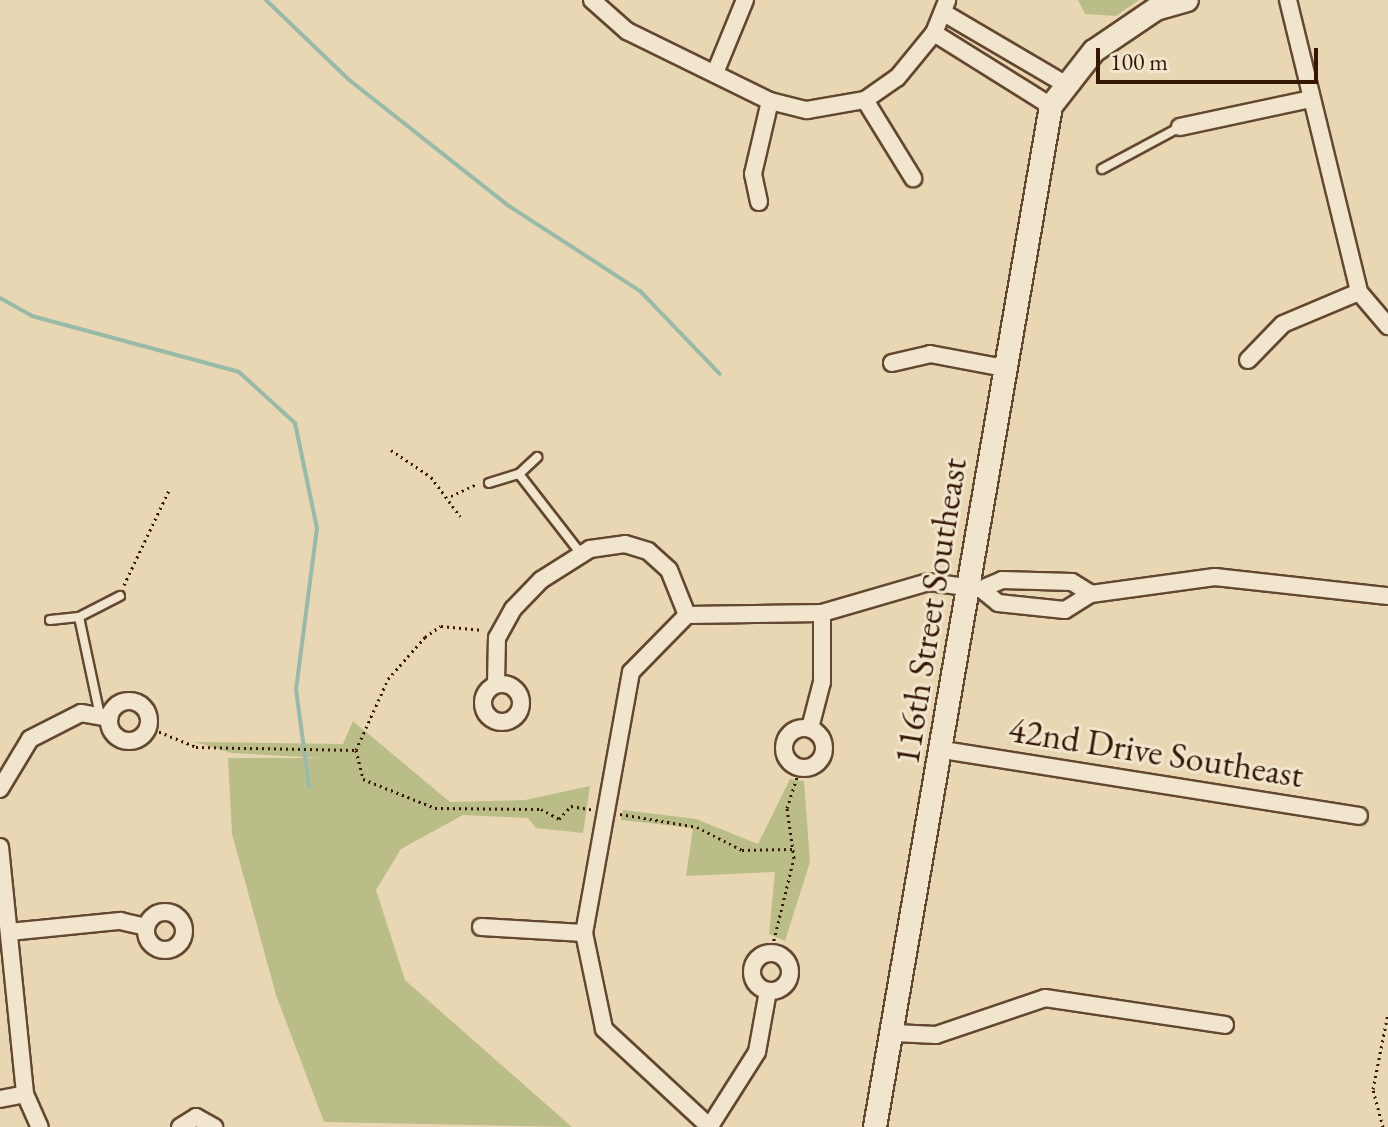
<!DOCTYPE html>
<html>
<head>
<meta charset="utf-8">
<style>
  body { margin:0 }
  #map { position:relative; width:1388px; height:1127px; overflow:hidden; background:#e9d7b3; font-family:"EB Garamond",serif }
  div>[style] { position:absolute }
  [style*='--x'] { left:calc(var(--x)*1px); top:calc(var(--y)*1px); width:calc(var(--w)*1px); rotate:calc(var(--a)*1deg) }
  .green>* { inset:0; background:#bbbd89 }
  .stream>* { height:4px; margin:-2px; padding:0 2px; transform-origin:2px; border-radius:2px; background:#98baa8 }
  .path>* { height:3px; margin-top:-1.5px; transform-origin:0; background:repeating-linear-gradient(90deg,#361704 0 2px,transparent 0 6px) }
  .roads { filter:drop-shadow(2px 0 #634730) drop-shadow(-2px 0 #634730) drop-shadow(0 2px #634730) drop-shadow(0 -2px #634730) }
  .lane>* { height:8px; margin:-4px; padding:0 4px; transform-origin:4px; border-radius:4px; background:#f1e5ce }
  .street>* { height:16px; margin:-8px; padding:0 8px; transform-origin:8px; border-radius:8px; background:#f1e5ce }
  .street>.ring { margin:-8px; padding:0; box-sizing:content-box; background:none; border:16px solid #f1e5ce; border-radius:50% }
  .secondary>* { height:22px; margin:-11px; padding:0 11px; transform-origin:11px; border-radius:11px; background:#f1e5ce }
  span { translate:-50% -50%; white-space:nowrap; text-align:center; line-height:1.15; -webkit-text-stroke:6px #f1e5ce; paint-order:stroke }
  .street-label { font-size:36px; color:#361704 }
  .scale { position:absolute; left:1096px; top:48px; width:222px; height:36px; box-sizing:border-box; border:4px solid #361704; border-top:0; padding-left:10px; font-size:24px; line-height:28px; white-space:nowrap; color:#361704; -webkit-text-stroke:6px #f1e5ce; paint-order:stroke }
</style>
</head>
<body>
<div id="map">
  <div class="green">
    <i style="clip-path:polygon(1078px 0,1139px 0,1116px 16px,1085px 14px)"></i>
    <i style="clip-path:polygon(353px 721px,450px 802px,525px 800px,590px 786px,583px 833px,536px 828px,528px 818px,463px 815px,401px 849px,376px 890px,405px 980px,572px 1127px,324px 1122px,276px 995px,232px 834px,228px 758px,320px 758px,232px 753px,195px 742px,343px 744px)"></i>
    <i style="clip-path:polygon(790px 779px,804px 781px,810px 862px,785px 941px,769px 934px,775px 872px,686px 876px,693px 828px,621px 820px,623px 810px,696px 819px,758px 844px)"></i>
  </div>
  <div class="stream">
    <i style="--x:266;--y:0;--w:114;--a:43.9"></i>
    <i style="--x:348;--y:79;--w:201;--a:38.3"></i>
    <i style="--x:506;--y:204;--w:160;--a:33"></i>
    <i style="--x:640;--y:291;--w:115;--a:46.1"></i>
    <i style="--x:0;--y:298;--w:37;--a:29"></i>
    <i style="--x:32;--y:316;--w:214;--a:15.1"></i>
    <i style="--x:239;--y:372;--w:76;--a:42.3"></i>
    <i style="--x:295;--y:423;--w:107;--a:78.2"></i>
    <i style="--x:317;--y:528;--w:162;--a:97.4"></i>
    <i style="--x:296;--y:689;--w:98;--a:82.4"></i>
  </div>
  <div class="path">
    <i style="--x:391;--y:450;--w:48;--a:34"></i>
    <i style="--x:431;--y:477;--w:49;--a:53.4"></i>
    <i style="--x:451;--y:496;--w:29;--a:-25"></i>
    <i style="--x:124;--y:585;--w:107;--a:-64.6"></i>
    <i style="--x:148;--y:727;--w:52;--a:22.6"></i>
    <i style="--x:196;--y:747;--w:160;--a:1.1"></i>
    <i style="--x:356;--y:750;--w:30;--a:76"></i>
    <i style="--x:363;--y:779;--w:78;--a:21.9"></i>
    <i style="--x:435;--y:808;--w:106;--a:0.5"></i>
    <i style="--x:541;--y:809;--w:21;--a:29"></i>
    <i style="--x:559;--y:819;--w:18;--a:-47"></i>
    <i style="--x:571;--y:806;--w:22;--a:10"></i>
    <i style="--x:356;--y:750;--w:78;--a:-65.7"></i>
    <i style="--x:388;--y:679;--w:56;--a:-48.6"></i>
    <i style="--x:425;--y:637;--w:19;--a:-35"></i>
    <i style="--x:441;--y:626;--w:42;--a:5.4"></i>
    <i style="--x:620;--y:814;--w:78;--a:9.6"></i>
    <i style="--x:697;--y:827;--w:51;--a:27.1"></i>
    <i style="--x:742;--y:850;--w:50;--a:-1.1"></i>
    <i style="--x:771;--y:952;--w:97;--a:-76.3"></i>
    <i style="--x:794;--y:858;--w:50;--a:-98"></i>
    <i style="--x:787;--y:808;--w:42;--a:-72"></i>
    <i style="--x:1383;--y:1127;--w:39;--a:-105"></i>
    <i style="--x:1373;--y:1089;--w:77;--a:-78.8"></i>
  </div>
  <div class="roads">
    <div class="lane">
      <i style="--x:1102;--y:169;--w:89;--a:-28.3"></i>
      <i style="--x:519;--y:474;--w:101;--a:52.2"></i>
      <i style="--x:489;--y:483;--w:31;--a:-17"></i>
      <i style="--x:519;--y:474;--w:25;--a:-43"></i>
      <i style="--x:79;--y:617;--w:101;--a:78"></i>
      <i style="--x:50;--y:620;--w:29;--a:-6"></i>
      <i style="--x:79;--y:617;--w:46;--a:-27.1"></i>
    </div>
    <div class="street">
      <i style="--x:592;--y:0;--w:47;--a:41.5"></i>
      <i style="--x:627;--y:31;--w:159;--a:26.1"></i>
      <i style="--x:770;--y:101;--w:38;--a:14"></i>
      <i style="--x:807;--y:110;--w:59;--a:-9.8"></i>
      <i style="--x:865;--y:100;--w:39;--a:-35"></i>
      <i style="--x:897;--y:78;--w:58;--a:-50.6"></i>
      <i style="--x:934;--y:33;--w:35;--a:-68"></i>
      <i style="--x:1288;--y:0;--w:301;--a:76.3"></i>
      <i style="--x:1359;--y:292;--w:45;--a:49.5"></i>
      <i style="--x:944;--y:13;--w:140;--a:30.4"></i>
      <i style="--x:934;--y:33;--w:138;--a:32"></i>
      <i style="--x:715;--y:73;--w:79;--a:-67.7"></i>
      <i style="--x:865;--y:100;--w:92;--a:58.4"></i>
      <i style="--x:1180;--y:127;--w:134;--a:-12.1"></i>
      <i style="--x:759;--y:202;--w:29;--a:-102"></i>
      <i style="--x:753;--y:174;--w:75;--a:-76.9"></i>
      <i style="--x:1248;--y:360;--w:50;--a:-45.8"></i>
      <i style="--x:1283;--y:324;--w:82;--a:-22.8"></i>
      <i style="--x:892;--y:363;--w:39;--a:-13"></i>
      <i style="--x:930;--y:354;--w:75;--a:10.7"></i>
      <i style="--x:981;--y:589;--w:22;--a:39"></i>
      <i style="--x:998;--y:603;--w:67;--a:6"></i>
      <i style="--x:1065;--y:610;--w:31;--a:-32"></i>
      <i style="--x:1091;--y:594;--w:125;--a:-7.8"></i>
      <i style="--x:1215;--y:577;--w:174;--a:6.3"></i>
      <i style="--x:687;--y:615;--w:80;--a:134.5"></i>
      <i style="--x:631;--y:672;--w:265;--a:100.2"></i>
      <i style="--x:584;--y:933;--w:98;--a:78.2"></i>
      <i style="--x:604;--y:1029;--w:144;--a:42.8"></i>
      <i style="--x:687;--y:615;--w:135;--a:-0.8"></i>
      <i style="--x:822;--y:613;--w:111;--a:-16.2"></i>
      <i style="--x:929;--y:582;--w:52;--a:7.7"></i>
      <i style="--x:981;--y:589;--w:23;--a:-23"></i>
      <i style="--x:1002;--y:580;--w:70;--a:1.6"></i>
      <i style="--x:1072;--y:582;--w:22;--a:32"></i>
      <i class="ring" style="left:483px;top:684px;width:22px;height:22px"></i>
      <i style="--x:496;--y:684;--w:46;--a:-88.8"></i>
      <i style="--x:497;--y:638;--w:33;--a:-61"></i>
      <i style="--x:513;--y:609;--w:40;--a:-46"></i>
      <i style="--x:541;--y:580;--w:58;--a:-32.3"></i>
      <i style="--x:590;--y:549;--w:35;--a:-8"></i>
      <i style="--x:625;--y:544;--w:24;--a:17"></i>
      <i style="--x:648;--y:551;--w:28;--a:42"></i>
      <i style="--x:669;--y:570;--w:48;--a:68.2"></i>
      <i class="ring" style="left:109px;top:701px;width:24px;height:24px"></i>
      <i class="ring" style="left:784px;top:728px;width:24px;height:24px"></i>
      <i style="--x:810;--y:728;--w:48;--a:-75.4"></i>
      <i style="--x:822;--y:682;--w:69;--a:-90"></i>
      <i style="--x:943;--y:750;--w:421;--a:9"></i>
      <i style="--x:0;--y:789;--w:58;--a:-59"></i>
      <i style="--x:30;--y:739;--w:57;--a:-27"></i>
      <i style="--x:81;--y:713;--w:29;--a:10"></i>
      <i style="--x:0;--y:847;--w:248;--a:84.2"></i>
      <i style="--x:25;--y:1094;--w:36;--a:66"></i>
      <i class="ring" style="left:146px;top:912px;width:22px;height:22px"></i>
      <i style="--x:481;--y:927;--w:103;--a:3.3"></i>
      <i style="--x:9;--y:932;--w:112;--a:-5.7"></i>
      <i style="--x:120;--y:921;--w:27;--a:13"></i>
      <i class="ring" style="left:752px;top:953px;width:22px;height:22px"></i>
      <i style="--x:894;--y:1033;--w:42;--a:2.7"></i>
      <i style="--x:936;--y:1035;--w:115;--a:-18.7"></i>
      <i style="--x:1045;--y:998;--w:182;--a:8.5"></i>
      <i style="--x:0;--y:1099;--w:25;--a:-11"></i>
      <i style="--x:710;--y:1126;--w:88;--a:-57.6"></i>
      <i style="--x:757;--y:1052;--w:62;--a:-79.8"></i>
      <i style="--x:180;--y:1127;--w:19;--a:-32"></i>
      <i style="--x:196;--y:1117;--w:21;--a:29"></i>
    </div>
    <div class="secondary">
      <i style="--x:875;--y:1127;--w:1036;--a:-80.22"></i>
      <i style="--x:1051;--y:106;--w:70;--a:-52"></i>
      <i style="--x:1094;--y:51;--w:75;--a:-34.1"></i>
      <i style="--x:1156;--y:9;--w:32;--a:-16"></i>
    </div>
  </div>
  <div class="street-label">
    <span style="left:930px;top:611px;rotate:-81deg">116th Street Southeast</span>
    <span style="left:1156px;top:752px;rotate:9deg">42nd Drive Southeast</span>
  </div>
  <div class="scale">100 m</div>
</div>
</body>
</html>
